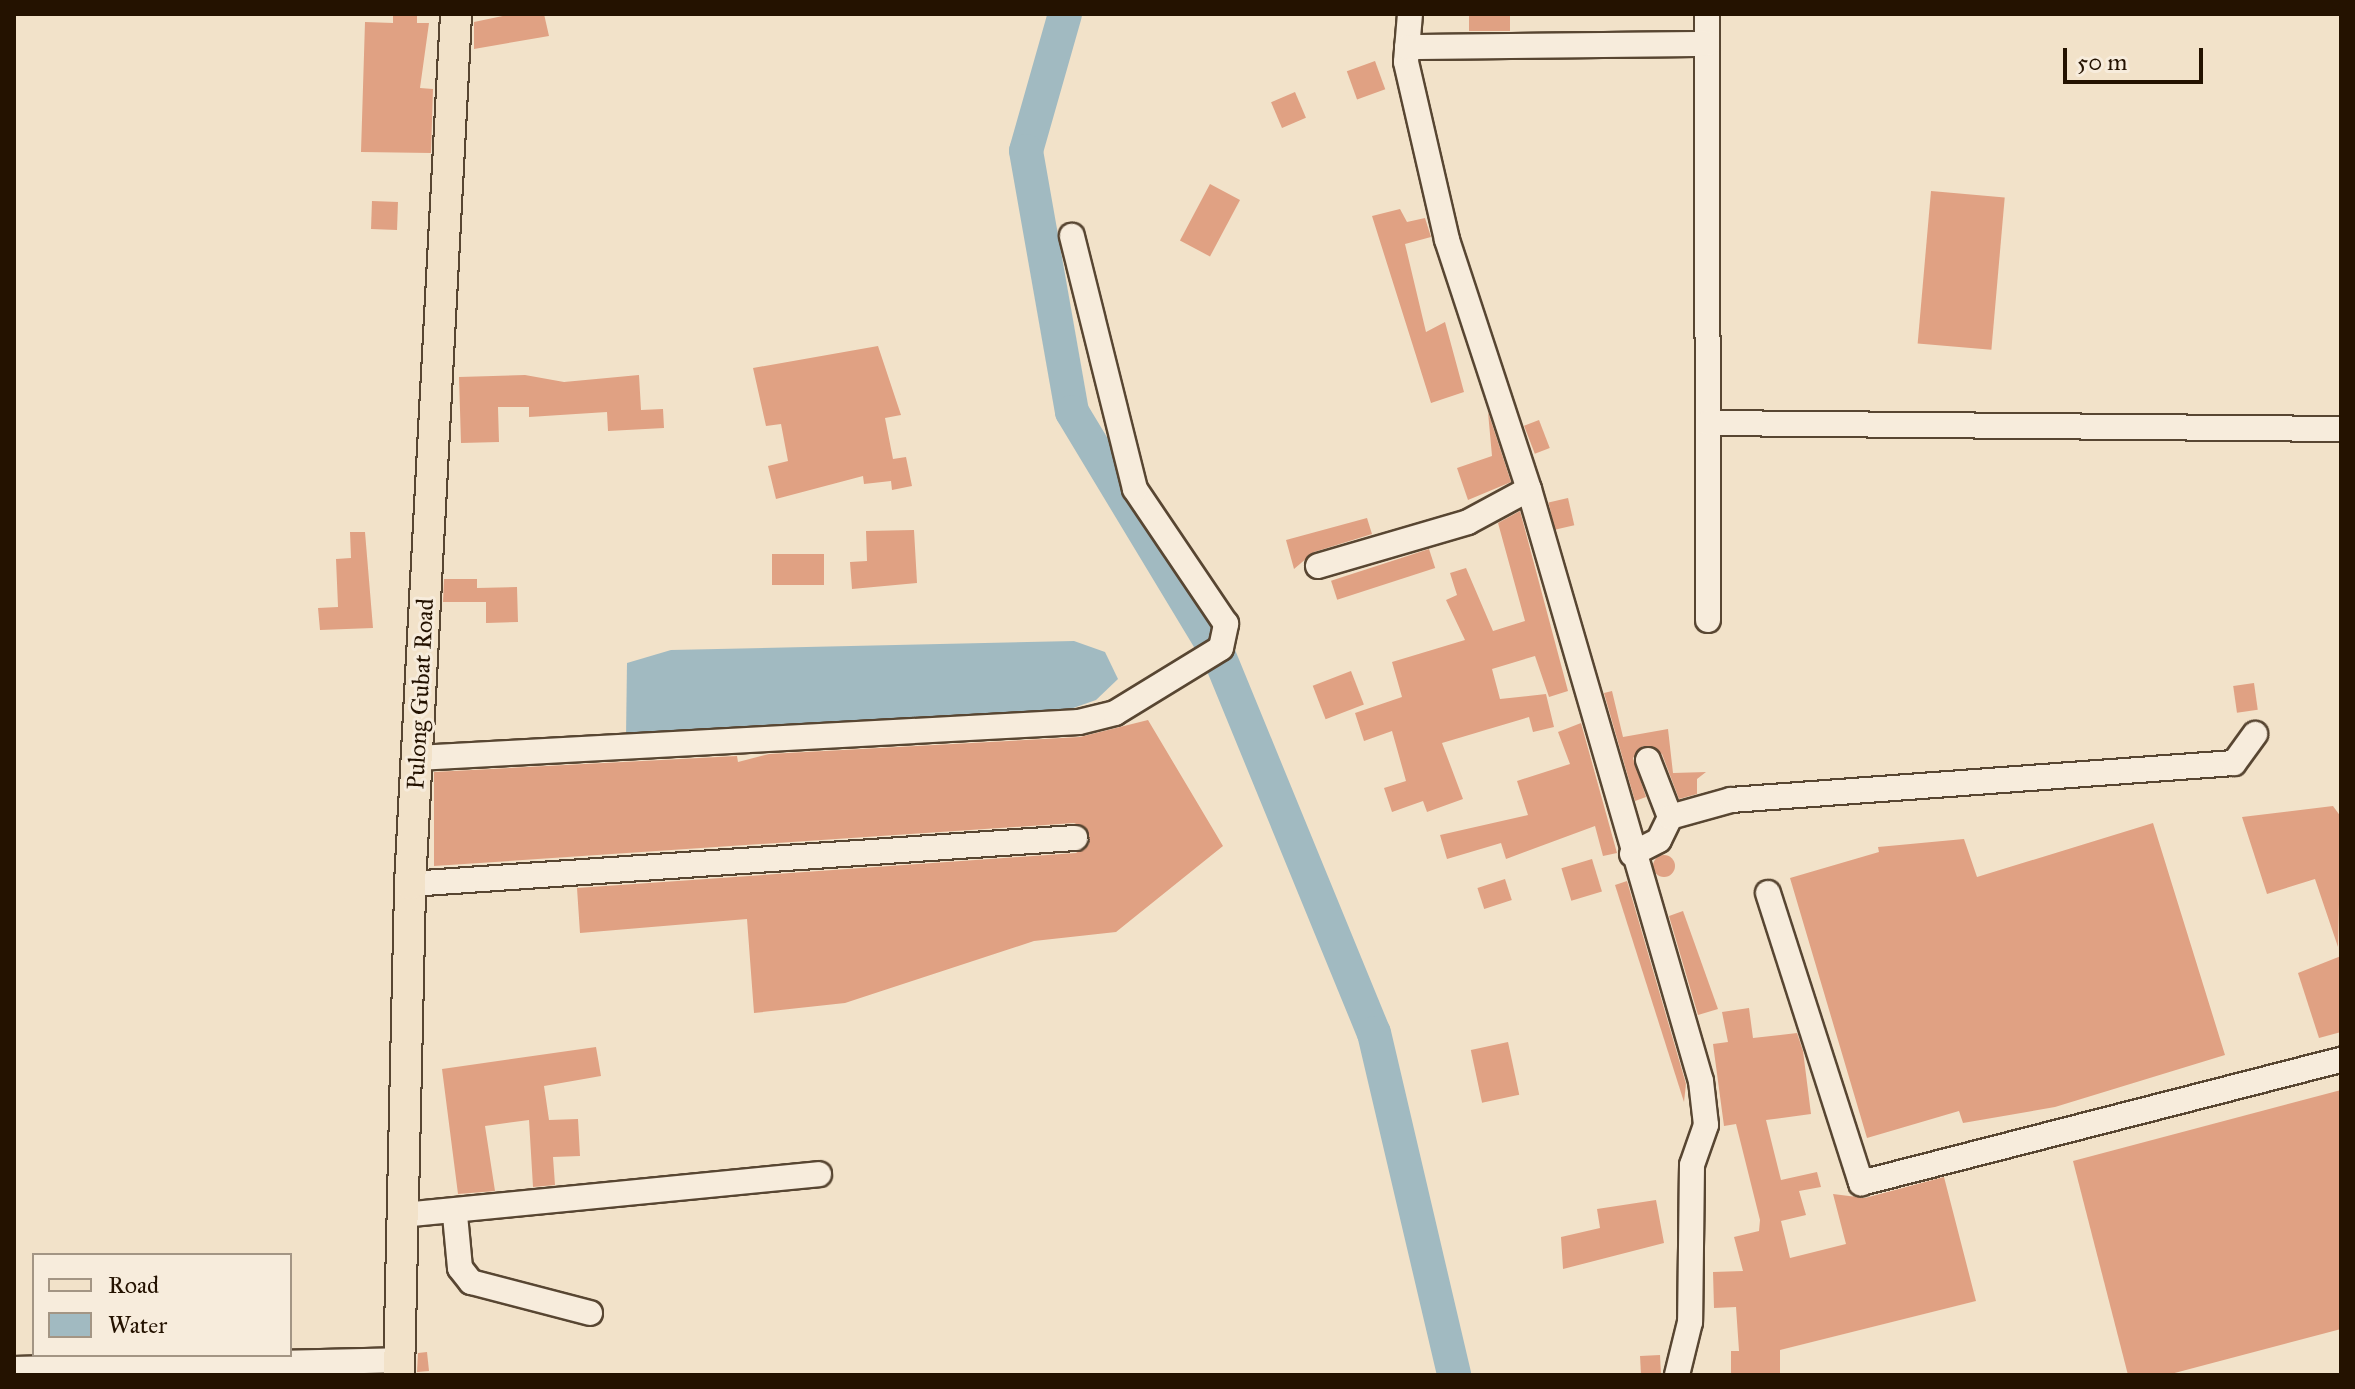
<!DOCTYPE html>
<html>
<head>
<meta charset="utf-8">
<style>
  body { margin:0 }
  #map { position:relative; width:2355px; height:1389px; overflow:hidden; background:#f2e2c9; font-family:"IM FELL Great Primer",serif }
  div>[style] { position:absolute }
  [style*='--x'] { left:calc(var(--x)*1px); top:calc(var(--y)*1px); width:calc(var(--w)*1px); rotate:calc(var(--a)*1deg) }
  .water>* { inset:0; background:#a1bac1 }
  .river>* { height:34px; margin:-17px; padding:0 17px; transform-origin:17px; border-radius:17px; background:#a1bac1 }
  .building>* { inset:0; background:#e0a183; transform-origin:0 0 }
  .round { border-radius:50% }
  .roads { filter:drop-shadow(2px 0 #584632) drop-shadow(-2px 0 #584632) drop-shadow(0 2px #584632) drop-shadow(0 -2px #584632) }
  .minor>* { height:24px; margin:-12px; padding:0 12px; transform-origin:12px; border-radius:12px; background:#f7ecdc }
  .major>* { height:30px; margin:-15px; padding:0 15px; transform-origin:15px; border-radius:15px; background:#f2e2c9 }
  span { translate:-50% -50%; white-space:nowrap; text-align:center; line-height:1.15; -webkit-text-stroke:6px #f7ecdc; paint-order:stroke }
  .street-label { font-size:24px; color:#241200 }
  .frame { position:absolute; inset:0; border:16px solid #241200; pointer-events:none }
  .legend { position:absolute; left:32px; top:1253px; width:260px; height:104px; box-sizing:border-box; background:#f7ecdc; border:2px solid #a39584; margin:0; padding:10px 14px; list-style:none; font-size:24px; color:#241200 }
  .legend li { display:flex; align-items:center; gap:16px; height:40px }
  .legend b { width:40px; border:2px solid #a39584 }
  .scale { position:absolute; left:2063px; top:48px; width:140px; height:36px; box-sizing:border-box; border:4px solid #241200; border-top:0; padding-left:10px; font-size:24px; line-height:28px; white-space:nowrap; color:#241200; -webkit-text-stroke:6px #f7ecdc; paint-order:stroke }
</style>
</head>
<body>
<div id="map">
  <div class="water">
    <i style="clip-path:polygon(1074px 641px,1105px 652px,1118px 679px,1096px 700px,1059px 713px,626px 737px,627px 663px,671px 650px)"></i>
  </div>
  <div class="river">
    <i style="--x:1065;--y:14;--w:142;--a:105.9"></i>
    <i style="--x:1026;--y:151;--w:265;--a:80"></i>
    <i style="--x:1072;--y:412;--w:269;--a:58.9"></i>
    <i style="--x:1220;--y:658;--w:405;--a:67.7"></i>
    <i style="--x:1374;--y:1033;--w:351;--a:76.8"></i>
  </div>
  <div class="building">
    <i style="clip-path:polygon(393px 14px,417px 14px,417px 23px,429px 23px,420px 88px,433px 89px,431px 153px,361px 152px,365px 22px,393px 23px)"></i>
    <i style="clip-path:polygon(513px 14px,544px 14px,549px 36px,474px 49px,474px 22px)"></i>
    <i style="left:1469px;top:14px;width:41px;height:17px"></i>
    <i style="left:1375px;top:61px;width:30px;height:30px;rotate:70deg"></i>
    <i style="left:1295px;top:92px;width:28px;height:26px;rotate:67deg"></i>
    <i style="left:1210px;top:184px;width:34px;height:64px;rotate:28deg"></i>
    <i style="left:1931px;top:191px;width:74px;height:153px;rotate:5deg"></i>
    <i style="left:372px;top:201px;width:26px;height:28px;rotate:2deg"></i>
    <i style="clip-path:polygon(1400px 209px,1407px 222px,1425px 218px,1431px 237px,1405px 244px,1426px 332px,1445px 322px,1464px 392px,1431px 403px,1372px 216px)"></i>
    <i style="clip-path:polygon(878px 346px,901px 415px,885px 418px,893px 459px,906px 457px,912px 486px,892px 490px,891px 481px,864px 484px,863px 476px,776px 499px,768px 466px,788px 461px,781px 424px,766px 426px,753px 368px)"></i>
    <i style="clip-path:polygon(525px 375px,564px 382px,639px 375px,641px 410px,663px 409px,664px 428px,608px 431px,607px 412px,529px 417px,529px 407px,498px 407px,499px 442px,461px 443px,459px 377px)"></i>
    <i style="clip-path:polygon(1488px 412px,1511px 482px,1468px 500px,1457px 468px,1492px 456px)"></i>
    <i style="left:1539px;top:420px;width:30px;height:16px;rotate:69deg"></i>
    <i style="left:1568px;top:498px;width:28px;height:20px;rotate:77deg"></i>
    <i style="clip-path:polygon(1520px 511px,1568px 691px,1549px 697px,1535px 656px,1492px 669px,1500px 699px,1546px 694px,1554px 727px,1533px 732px,1529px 717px,1442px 743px,1463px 799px,1427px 812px,1423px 801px,1392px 812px,1384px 788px,1406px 781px,1392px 731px,1364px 741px,1355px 713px,1402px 697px,1392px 662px,1465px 640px,1446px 600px,1457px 595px,1450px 573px,1466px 568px,1493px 631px,1525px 621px,1498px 523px)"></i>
    <i style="clip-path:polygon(1367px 518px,1372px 534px,1314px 552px,1294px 569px,1286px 540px)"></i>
    <i style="clip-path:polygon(914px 530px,917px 583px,852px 589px,850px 562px,867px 561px,866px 531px)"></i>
    <i style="clip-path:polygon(350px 532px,365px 532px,373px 628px,320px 630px,318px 608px,338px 607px,336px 559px,351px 558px)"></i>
    <i style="left:1429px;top:549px;width:20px;height:103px;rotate:72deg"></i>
    <i style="left:772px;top:554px;width:52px;height:31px"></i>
    <i style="clip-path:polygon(444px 579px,477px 579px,477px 588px,517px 587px,518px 622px,486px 623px,486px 602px,443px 602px)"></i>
    <i style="left:1351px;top:671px;width:36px;height:41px;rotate:69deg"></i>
    <i style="left:2254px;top:683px;width:27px;height:21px;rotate:82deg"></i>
    <i style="clip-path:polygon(1612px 691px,1623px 737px,1668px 729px,1673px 773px,1706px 772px,1697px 779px,1697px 794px,1679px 799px,1662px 754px,1643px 746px,1633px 758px,1646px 797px,1635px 801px,1604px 693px)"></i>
    <i style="clip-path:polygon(1148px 720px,1223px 846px,1116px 932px,1034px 941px,845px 1003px,754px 1013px,747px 919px,580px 933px,577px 888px,1076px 853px,1089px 844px,1087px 829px,1074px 823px,434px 866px,434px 772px,737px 756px,738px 762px,769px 754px,1080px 737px)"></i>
    <i style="clip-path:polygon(1581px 723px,1617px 853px,1603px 856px,1595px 826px,1506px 859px,1501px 843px,1447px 859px,1440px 835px,1528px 815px,1517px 781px,1570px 764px,1558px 732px)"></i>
    <i style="clip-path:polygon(2333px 806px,2341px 817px,2338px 947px,2315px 879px,2267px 894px,2242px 817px)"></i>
    <i style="clip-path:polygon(2153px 823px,2225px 1055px,2055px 1107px,1963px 1123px,1959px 1111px,1867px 1138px,1790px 878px,1879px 852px,1878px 847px,1964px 839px,1977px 877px)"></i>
    <i class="round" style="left:1653px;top:855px;width:22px;height:22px"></i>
    <i style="left:1592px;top:859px;width:34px;height:32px;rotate:73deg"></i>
    <i style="left:1505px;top:879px;width:22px;height:29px;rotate:72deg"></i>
    <i style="clip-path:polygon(1627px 881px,1686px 1084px,1684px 1102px,1615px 885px)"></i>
    <i style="clip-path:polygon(1683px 911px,1718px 1009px,1698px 1015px,1669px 916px)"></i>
    <i style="clip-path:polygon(2341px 956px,2341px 1032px,2319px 1038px,2298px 973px)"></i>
    <i style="clip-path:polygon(1749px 1008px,1753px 1038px,1797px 1033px,1803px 1051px,1811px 1114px,1766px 1120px,1781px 1180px,1817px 1172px,1821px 1187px,1799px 1191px,1806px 1215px,1781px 1221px,1790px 1258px,1846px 1244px,1833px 1194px,1865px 1198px,1944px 1177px,1976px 1301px,1780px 1350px,1780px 1375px,1731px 1375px,1731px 1351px,1739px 1351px,1736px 1307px,1714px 1308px,1713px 1272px,1743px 1271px,1734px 1237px,1759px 1231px,1760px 1220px,1736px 1124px,1724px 1126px,1713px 1044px,1728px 1042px,1722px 1012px)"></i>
    <i style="left:1508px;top:1042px;width:54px;height:38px;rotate:78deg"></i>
    <i style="clip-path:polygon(596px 1047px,601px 1076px,544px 1086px,549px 1120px,578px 1119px,580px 1156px,553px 1157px,555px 1185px,533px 1187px,529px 1120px,485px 1126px,495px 1191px,458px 1194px,442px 1069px)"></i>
    <i style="clip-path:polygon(2341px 1090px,2341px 1329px,2167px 1375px,2128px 1375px,2073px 1161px)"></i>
    <i style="clip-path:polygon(1656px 1200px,1664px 1243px,1563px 1269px,1561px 1237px,1600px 1228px,1597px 1209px)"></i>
    <i style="clip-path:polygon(427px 1352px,429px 1371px,417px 1372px,418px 1353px)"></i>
    <i style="left:1660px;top:1355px;width:20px;height:20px;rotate:87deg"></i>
  </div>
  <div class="roads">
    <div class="minor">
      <i style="--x:1410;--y:14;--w:48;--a:94.8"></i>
      <i style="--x:1406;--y:62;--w:183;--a:77"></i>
      <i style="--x:1447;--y:240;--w:262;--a:71.8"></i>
      <i style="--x:1529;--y:489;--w:616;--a:73.8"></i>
      <i style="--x:1701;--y:1081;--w:44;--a:83.5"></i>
      <i style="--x:1706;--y:1125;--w:42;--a:109.3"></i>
      <i style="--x:1692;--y:1165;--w:157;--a:90.7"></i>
      <i style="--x:1690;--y:1322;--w:55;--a:103.8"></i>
      <i style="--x:1707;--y:14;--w:606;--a:89.91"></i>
      <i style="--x:1407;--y:47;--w:300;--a:-0.6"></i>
      <i style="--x:1708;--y:423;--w:633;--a:0.54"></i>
      <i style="--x:1318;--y:566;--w:156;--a:-16.3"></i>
      <i style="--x:1468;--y:522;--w:69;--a:-28.4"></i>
      <i style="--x:417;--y:758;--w:663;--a:-3.11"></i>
      <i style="--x:1079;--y:722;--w:37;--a:-14"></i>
      <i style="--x:1115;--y:713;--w:124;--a:-31.5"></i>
      <i style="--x:1221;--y:648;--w:25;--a:-78"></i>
      <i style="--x:1226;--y:624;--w:163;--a:-124"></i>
      <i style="--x:1135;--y:489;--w:261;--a:-104"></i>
      <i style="--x:1648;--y:760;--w:61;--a:68.9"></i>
      <i style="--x:1632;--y:854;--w:30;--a:-27"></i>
      <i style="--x:1659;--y:840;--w:25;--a:-64"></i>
      <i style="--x:1670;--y:817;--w:63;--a:-15.6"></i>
      <i style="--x:1731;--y:800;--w:504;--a:-4.21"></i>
      <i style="--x:2234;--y:763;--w:36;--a:-54"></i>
      <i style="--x:410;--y:884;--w:667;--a:-3.96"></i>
      <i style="--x:1768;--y:893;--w:305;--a:72.2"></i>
      <i style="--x:1861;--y:1183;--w:496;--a:-14.4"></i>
      <i style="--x:403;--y:1215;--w:418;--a:-5.6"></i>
      <i style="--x:455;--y:1215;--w:53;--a:84.6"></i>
      <i style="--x:460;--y:1268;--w:18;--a:52"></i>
      <i style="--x:471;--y:1282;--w:123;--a:14.6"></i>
      <i style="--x:14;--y:1369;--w:382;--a:-1.3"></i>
    </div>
    <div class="major">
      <i style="--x:399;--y:1375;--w:491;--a:-88.7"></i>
      <i style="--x:410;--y:884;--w:871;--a:-86.97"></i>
    </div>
  </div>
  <div class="street-label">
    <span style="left:421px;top:694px;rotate:-87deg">Pulong Gubat Road</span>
  </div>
  <div class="frame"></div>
  <ul class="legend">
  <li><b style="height:10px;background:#f2e2c9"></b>Road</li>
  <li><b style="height:22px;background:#a1bac1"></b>Water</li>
  </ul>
  <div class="scale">50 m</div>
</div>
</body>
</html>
